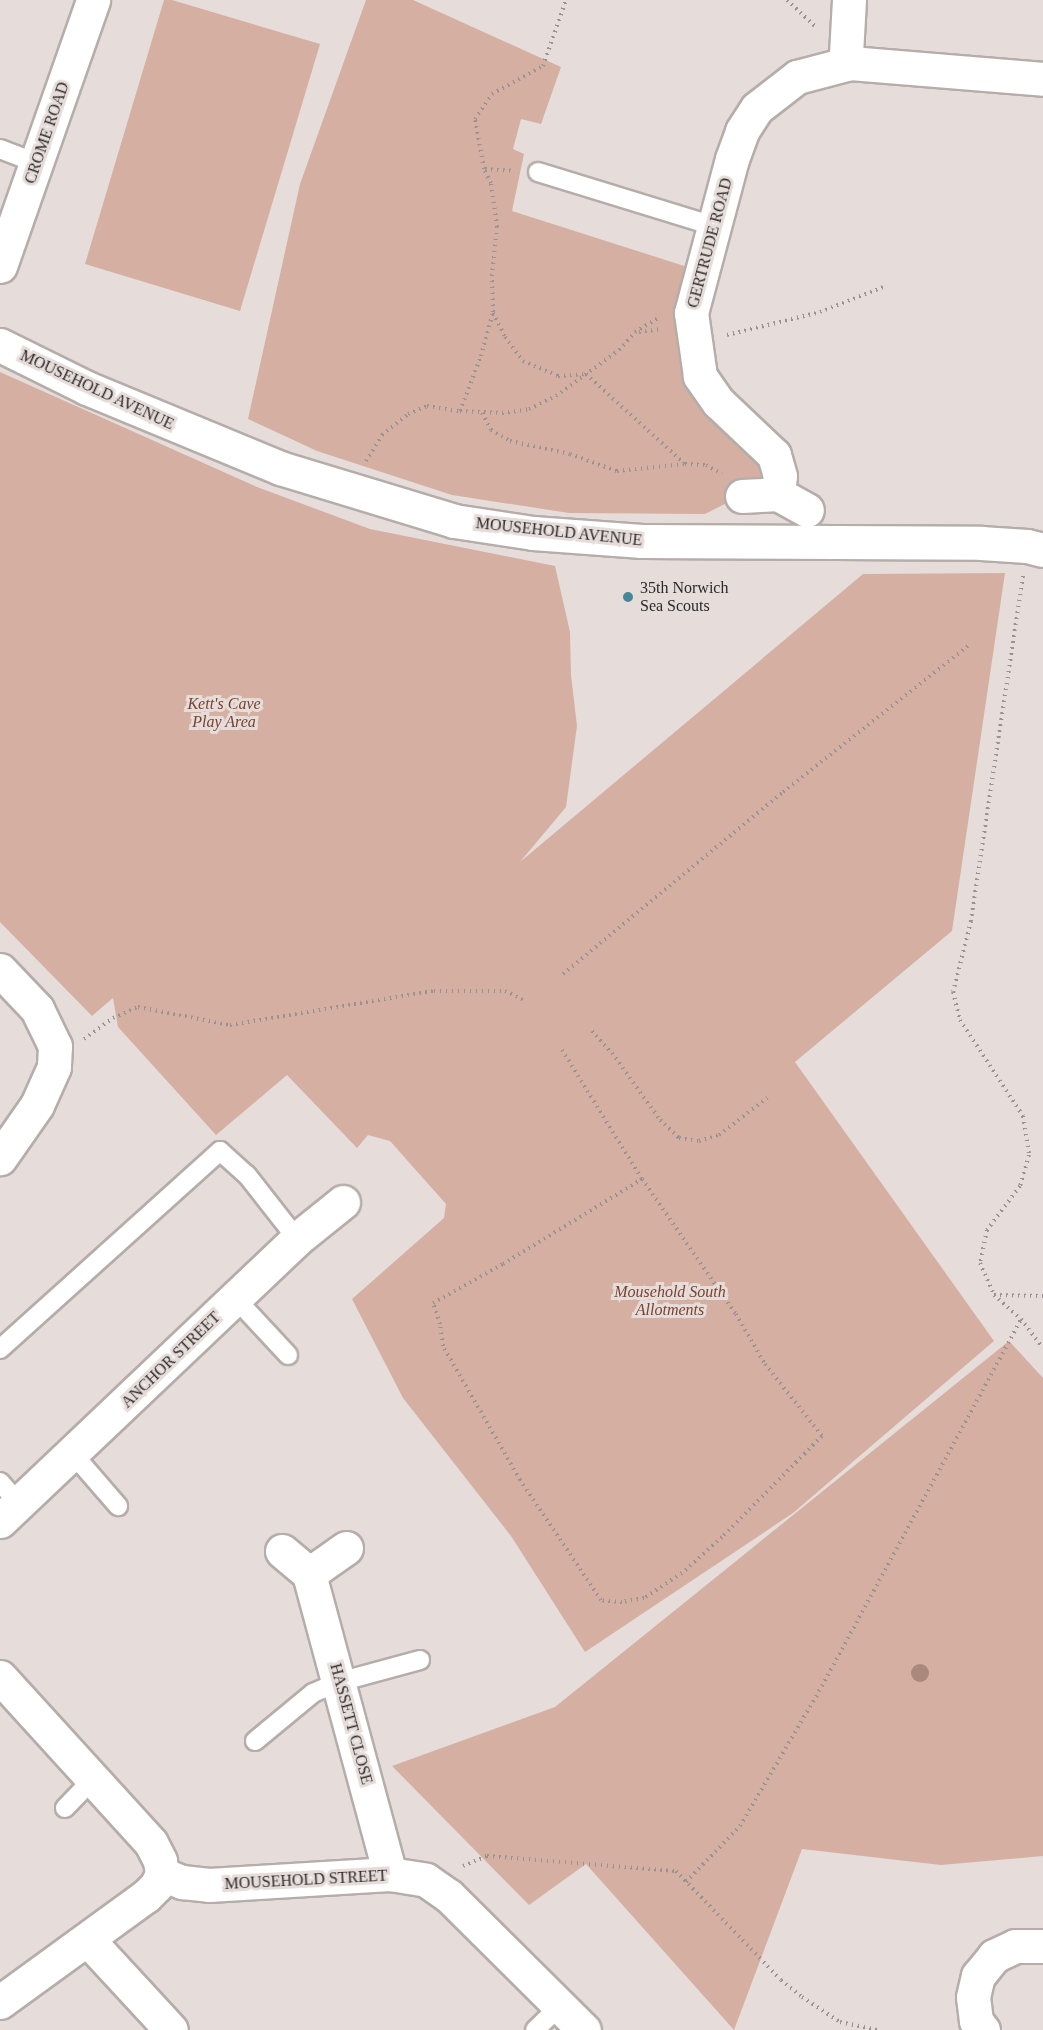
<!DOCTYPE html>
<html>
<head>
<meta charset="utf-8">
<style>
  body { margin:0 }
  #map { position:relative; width:1043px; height:2030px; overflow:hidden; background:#e6ddda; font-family:"Times New Roman",serif }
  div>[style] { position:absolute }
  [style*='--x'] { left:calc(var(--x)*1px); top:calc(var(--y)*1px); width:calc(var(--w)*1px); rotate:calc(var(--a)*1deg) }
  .green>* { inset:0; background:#d5afa2 }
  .path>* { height:4px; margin-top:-2px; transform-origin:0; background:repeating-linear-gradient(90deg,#999290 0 1.5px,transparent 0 6px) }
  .roads { filter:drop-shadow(2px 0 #b5adaa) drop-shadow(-2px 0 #b5adaa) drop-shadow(0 2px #b5adaa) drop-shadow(0 -2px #b5adaa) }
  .lane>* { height:18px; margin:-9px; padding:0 9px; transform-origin:9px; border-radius:9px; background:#fff }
  .street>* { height:33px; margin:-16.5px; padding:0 16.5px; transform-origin:16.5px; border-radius:16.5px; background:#fff }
  .trees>* { width:18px; height:18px; margin:-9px; border-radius:50%; background:#aa887c }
  .dots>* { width:16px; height:16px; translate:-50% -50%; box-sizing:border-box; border:3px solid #e6ddda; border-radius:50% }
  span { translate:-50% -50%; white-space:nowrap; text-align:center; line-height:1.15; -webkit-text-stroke:6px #e6ddda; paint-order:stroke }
  .street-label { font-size:16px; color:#2c2827 }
  .poi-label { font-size:16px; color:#2c2827 }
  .left { translate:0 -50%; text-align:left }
  .park-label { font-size:16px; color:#794230; font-style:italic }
</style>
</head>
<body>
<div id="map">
  <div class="green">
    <i style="clip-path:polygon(164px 0,172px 0,320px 44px,240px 311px,85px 264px)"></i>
    <i style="clip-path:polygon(366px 0,413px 0,561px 67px,541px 124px,521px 119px,513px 149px,524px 154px,512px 211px,700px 271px,700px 376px,780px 476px,705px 514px,569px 513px,452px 495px,317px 451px,248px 419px,300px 184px)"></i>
    <i style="clip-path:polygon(0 372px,257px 487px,370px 529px,555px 566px,570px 632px,571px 675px,577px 726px,566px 807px,520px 862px,863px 574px,1005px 573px,952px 931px,795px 1062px,994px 1341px,793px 1513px,585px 1652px,511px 1536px,403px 1398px,352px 1299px,444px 1218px,446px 1204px,390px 1141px,368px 1135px,357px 1148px,287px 1075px,216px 1135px,118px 1027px,113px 998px,92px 1016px,0 922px)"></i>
    <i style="clip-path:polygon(1009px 1341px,1043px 1378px,1043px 1856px,941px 1865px,802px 1849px,734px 2030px,586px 1864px,529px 1905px,392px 1766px,555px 1707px)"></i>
  </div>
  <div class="path">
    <i style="--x:787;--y:0;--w:38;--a:43"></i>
    <i style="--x:485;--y:169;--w:28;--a:4"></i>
    <i style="--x:493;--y:313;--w:27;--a:63"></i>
    <i style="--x:505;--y:337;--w:30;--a:53"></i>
    <i style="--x:523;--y:361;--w:38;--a:23"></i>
    <i style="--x:558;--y:376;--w:28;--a:-4"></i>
    <i style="--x:586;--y:374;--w:134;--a:42.3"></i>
    <i style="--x:685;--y:464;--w:21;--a:3"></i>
    <i style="--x:706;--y:465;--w:18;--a:29"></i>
    <i style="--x:639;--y:332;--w:22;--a:-8"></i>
    <i style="--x:727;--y:335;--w:96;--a:-13.9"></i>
    <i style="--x:820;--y:312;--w:71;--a:-21.5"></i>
    <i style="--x:460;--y:411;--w:59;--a:-69.1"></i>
    <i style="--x:481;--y:356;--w:46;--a:-74.7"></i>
    <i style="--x:493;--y:312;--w:36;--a:-92"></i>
    <i style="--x:492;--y:276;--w:49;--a:-84.2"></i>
    <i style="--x:497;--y:227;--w:44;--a:-97.8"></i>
    <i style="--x:491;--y:183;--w:16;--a:-117"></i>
    <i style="--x:484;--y:169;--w:51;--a:-100.2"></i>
    <i style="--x:475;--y:119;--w:30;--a:-56"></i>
    <i style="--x:492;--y:94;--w:58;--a:-28.8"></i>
    <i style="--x:543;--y:66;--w:70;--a:-70.8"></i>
    <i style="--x:482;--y:413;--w:19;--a:62"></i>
    <i style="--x:491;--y:430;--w:22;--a:30"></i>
    <i style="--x:510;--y:441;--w:61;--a:12.2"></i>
    <i style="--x:570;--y:454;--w:50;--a:19.9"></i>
    <i style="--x:617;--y:471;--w:68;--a:-5.9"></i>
    <i style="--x:366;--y:461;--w:31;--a:-58"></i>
    <i style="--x:382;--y:435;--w:33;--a:-39"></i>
    <i style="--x:408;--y:414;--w:21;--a:-23"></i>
    <i style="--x:427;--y:406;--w:33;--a:9"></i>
    <i style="--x:460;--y:411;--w:42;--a:2.7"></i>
    <i style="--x:502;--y:413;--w:27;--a:-8"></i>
    <i style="--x:529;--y:409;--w:30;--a:-26"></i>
    <i style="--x:556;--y:396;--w:78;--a:-36.1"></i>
    <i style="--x:619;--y:350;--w:24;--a:-48"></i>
    <i style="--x:635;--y:332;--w:29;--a:-31"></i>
    <i style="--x:1023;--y:576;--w:349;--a:98.6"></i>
    <i style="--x:971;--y:921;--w:73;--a:104.2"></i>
    <i style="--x:953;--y:992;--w:29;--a:76"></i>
    <i style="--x:960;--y:1020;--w:115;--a:56.7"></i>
    <i style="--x:1023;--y:1116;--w:39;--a:81"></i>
    <i style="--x:1029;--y:1155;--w:32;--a:106"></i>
    <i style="--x:1020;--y:1186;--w:55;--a:126.9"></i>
    <i style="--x:987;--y:1230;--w:34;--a:102"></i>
    <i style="--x:980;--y:1263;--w:35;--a:66"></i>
    <i style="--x:994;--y:1295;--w:36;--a:42"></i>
    <i style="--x:1021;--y:1319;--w:36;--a:53"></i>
    <i style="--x:563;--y:974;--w:286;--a:-39.6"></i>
    <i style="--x:783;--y:792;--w:236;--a:-38.3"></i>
    <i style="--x:592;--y:1031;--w:30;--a:48"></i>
    <i style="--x:612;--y:1053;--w:82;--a:54.4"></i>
    <i style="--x:660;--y:1120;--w:26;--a:43"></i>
    <i style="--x:679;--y:1138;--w:20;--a:9"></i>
    <i style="--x:699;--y:1141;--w:21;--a:-17"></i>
    <i style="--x:719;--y:1135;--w:61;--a:-37.6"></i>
    <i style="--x:84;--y:1039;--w:36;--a:-36"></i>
    <i style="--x:113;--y:1018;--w:27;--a:-24"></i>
    <i style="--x:138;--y:1007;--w:94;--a:11.1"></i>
    <i style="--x:230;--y:1025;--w:207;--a:-9.5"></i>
    <i style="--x:434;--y:991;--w:71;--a:0"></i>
    <i style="--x:505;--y:991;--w:23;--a:25"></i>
    <i style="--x:562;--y:1050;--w:152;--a:58.2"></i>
    <i style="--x:642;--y:1179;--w:165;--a:55.2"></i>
    <i style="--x:736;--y:1314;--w:58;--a:59.9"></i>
    <i style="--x:765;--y:1364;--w:92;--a:51.6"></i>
    <i style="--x:822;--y:1436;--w:142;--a:134.7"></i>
    <i style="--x:722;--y:1537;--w:54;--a:138"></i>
    <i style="--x:682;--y:1573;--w:45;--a:146.7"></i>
    <i style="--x:644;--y:1598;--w:22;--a:170"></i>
    <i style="--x:622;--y:1602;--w:21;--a:-175"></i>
    <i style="--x:601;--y:1600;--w:145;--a:-124"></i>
    <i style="--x:520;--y:1480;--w:155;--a:-119.9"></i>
    <i style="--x:443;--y:1346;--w:22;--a:-98"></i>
    <i style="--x:440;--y:1324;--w:22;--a:-108"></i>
    <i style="--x:433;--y:1303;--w:80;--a:-29.1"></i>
    <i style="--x:503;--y:1264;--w:163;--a:-31.4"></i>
    <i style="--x:994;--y:1295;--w:49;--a:1.2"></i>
    <i style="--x:463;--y:1866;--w:26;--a:-23"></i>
    <i style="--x:487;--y:1856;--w:190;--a:4.5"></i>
    <i style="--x:676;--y:1871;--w:151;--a:46.1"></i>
    <i style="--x:781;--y:1980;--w:27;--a:39"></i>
    <i style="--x:802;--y:1997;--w:45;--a:33.3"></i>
    <i style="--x:840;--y:2022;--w:40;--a:12"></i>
    <i style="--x:686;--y:1882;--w:78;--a:-46"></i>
    <i style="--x:740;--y:1826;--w:162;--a:-59.6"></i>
    <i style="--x:822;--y:1686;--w:417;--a:-61.5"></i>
  </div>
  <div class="roads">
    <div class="lane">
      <i style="--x:0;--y:149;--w:39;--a:21"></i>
      <i style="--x:538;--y:172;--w:183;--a:17.1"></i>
      <i style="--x:235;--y:1298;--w:78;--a:47.1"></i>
      <i style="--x:0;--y:1349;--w:296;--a:-42"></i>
      <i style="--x:220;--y:1151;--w:36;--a:42"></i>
      <i style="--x:247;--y:1175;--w:81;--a:52"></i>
      <i style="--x:73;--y:1454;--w:69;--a:49.1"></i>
      <i style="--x:0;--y:1482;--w:30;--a:49"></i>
      <i style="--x:255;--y:1741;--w:75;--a:-39.6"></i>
      <i style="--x:313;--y:1693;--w:28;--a:-23"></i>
      <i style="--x:339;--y:1682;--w:84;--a:-15.2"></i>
      <i style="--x:65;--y:1808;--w:39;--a:-46"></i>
      <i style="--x:535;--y:2030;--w:36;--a:-44"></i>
    </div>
    <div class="street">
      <i style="--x:849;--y:0;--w:54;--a:93.2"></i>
      <i style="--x:846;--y:54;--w:10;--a:66"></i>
      <i style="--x:0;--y:266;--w:282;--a:-70.7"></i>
      <i style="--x:0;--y:345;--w:97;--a:26.3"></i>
      <i style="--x:87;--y:388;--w:209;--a:22.5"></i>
      <i style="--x:280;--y:468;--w:182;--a:16.9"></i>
      <i style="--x:454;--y:521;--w:80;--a:8.6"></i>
      <i style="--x:533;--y:533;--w:109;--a:4.2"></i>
      <i style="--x:642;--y:541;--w:339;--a:0.3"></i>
      <i style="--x:981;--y:543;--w:46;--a:3.7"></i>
      <i style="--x:1027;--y:546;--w:16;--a:14"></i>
      <i style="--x:778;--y:494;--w:33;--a:29"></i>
      <i style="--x:742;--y:496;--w:36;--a:-3"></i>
      <i style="--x:778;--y:494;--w:18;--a:-84"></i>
      <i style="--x:780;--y:476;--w:22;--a:-106"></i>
      <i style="--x:774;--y:455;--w:77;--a:-136.6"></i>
      <i style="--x:718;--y:402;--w:32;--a:-125"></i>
      <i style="--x:700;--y:376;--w:64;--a:-98.1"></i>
      <i style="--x:691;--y:313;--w:159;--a:-75.1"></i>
      <i style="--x:732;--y:159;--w:30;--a:-70"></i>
      <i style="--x:742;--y:131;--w:27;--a:-57"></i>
      <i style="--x:757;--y:108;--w:51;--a:-37.8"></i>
      <i style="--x:797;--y:77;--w:55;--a:-14.8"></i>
      <i style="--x:850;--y:63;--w:194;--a:4.7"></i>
      <i style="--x:0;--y:970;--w:54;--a:46.5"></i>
      <i style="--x:37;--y:1009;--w:41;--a:64.1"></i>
      <i style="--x:55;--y:1046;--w:21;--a:93"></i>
      <i style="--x:54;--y:1067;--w:42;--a:114.1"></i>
      <i style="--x:37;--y:1105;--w:65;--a:124.9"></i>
      <i style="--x:0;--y:1521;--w:410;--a:-43.5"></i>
      <i style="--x:297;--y:1239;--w:59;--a:-38.8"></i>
      <i style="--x:346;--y:1548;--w:45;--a:144.9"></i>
      <i style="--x:309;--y:1574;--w:311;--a:74.9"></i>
      <i style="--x:282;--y:1551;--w:35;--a:40"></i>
      <i style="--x:0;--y:1677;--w:224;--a:47.7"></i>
      <i style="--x:151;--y:1843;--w:20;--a:63"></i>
      <i style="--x:160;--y:1861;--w:13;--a:81"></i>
      <i style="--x:162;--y:1874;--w:22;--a:22"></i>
      <i style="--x:182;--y:1882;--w:27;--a:6"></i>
      <i style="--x:209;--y:1885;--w:181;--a:-3.5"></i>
      <i style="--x:390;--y:1874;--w:36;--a:9"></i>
      <i style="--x:426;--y:1880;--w:28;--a:35"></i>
      <i style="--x:449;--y:1896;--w:190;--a:44.8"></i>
      <i style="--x:88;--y:1940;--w:122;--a:47.3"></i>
      <i style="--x:0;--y:2002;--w:180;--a:-36"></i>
      <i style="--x:146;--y:1896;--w:14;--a:-45"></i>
      <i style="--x:156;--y:1886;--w:13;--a:-63"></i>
      <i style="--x:983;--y:2030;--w:11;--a:-128"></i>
      <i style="--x:976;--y:2021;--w:24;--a:-97"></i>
      <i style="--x:973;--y:1997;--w:22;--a:-77"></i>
      <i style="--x:978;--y:1976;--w:26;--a:-51"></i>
      <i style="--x:994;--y:1956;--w:23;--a:-25"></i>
      <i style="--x:1015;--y:1946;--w:28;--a:0"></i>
    </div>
  </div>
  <div class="trees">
    <i style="left:920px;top:1673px"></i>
  </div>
  <div class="dots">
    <i style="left:628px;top:597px;background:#458699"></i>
  </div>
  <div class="street-label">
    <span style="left:47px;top:133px;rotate:-71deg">CROME ROAD</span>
    <span style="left:710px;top:243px;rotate:-75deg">GERTRUDE ROAD</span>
    <span style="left:97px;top:390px;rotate:25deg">MOUSEHOLD AVENUE</span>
    <span style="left:559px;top:532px;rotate:6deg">MOUSEHOLD AVENUE</span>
    <span style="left:171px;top:1360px;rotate:-44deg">ANCHOR STREET</span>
    <span style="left:351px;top:1724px;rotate:75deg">HASSETT CLOSE</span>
    <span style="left:306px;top:1880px;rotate:-3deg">MOUSEHOLD STREET</span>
  </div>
  <div class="poi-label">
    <span class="left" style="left:640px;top:597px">35th Norwich<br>Sea Scouts</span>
  </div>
  <div class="park-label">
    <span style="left:224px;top:713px">Kett's Cave<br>Play Area</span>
    <span style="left:670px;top:1301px">Mousehold South<br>Allotments</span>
  </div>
</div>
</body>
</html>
